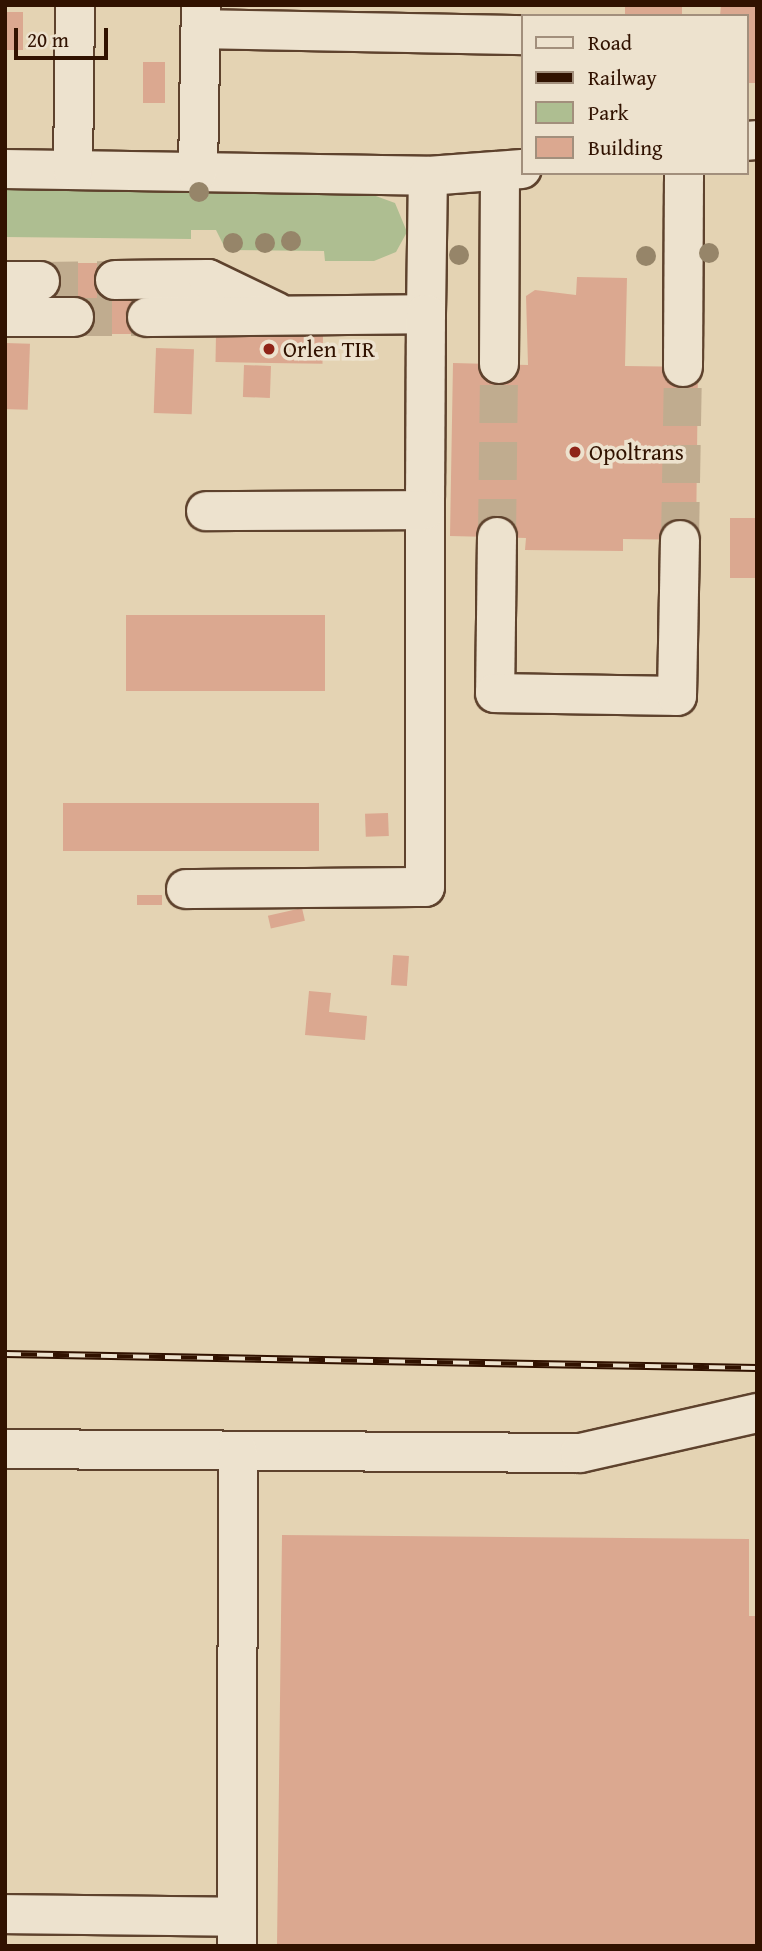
<!DOCTYPE html>
<html>
<head>
<meta charset="utf-8">
<style>
  body { margin:0 }
  #map { position:relative; width:762px; height:1951px; overflow:hidden; background:#e4d3b3; font-family:"Gentium Book Plus",serif }
  div>[style] { position:absolute }
  [style*='--x'] { left:calc(var(--x)*1px); top:calc(var(--y)*1px); width:calc(var(--w)*1px); rotate:calc(var(--a)*1deg) }
  .green>* { inset:0; background:#aebe91 }
  .building>* { inset:0; background:#dba890; transform-origin:0 0 }
  .minor-tunnel>* { height:38px; margin-top:-19px; transform-origin:0; background:repeating-linear-gradient(90deg,#c0ac8f 0 38px,transparent 0 57px) }
  .roads { filter:drop-shadow(2px 0 #5e422d) drop-shadow(-2px 0 #5e422d) drop-shadow(0 2px #5e422d) drop-shadow(0 -2px #5e422d) }
  .minor>* { height:38px; margin:-19px; padding:0 19px; transform-origin:19px; border-radius:19px; background:#ede2ce }
  .rail>* { height:8px; margin-top:-4px; transform-origin:0; background:repeating-linear-gradient(90deg,#ede2ce 0 16px,#311200 0 32px); box-sizing:border-box; border-block:2px solid #311200 }
  .trees>* { width:20px; height:20px; margin:-10px; border-radius:50%; background:#968569 }
  .dots>* { width:19px; height:19px; translate:-50% -50%; box-sizing:border-box; border:4px solid #ede2ce; border-radius:50% }
  span { translate:-50% -50%; white-space:nowrap; text-align:center; line-height:1.15; -webkit-text-stroke:7px #ede2ce; paint-order:stroke }
  .poi-label { font-size:23px; color:#311200 }
  .left { translate:0 -50%; text-align:left }
  .frame { position:absolute; inset:0; border:7px solid #311200; pointer-events:none }
  .legend { position:absolute; left:521px; top:14px; width:228px; height:161px; box-sizing:border-box; background:#ede2ce; border:2px solid #a28f7c; margin:0; padding:9px 12px; list-style:none; font-size:21px; color:#311200 }
  .legend li { display:flex; align-items:center; gap:14px; height:35px }
  .legend b { width:35px; border:2px solid #a28f7c }
  .scale { position:absolute; left:14px; top:28px; width:94px; height:32px; box-sizing:border-box; border:4px solid #311200; border-top:0; padding-left:9px; font-size:21px; line-height:24px; white-space:nowrap; color:#311200; -webkit-text-stroke:5px #ede2ce; paint-order:stroke }
</style>
</head>
<body>
<div id="map">
  <div class="green">
    <i style="clip-path:polygon(5px 187px,373px 195px,395px 203px,407px 232px,396px 252px,374px 261px,325px 261px,324px 251px,226px 250px,216px 230px,191px 230px,191px 239px,5px 237px)"></i>
  </div>
  <div class="building">
    <i style="left:625px;top:5px;width:57px;height:11px"></i>
    <i style="clip-path:polygon(721px 5px,757px 5px,757px 83px,746px 83px,746px 16px,720px 16px)"></i>
    <i style="left:5px;top:12px;width:18px;height:38px"></i>
    <i style="left:143px;top:62px;width:22px;height:41px"></i>
    <i style="clip-path:polygon(40px 263px,115px 263px,147px 299px,147px 334px,74px 334px,40px 301px)"></i>
    <i style="clip-path:polygon(577px 277px,627px 278px,625px 366px,698px 367px,696px 540px,623px 539px,623px 551px,525px 550px,526px 538px,450px 536px,453px 363px,528px 365px,526px 296px,535px 290px,576px 295px)"></i>
    <i style="left:216px;top:334px;width:107px;height:28px;rotate:1deg"></i>
    <i style="left:5px;top:343px;width:25px;height:66px;rotate:2deg"></i>
    <i style="left:156px;top:348px;width:38px;height:65px;rotate:2deg"></i>
    <i style="left:244px;top:365px;width:27px;height:32px;rotate:2deg"></i>
    <i style="left:757px;top:518px;width:60px;height:27px;rotate:90deg"></i>
    <i style="left:126px;top:615px;width:199px;height:76px"></i>
    <i style="left:63px;top:803px;width:256px;height:48px"></i>
    <i style="left:388px;top:813px;width:23px;height:23px;rotate:88deg"></i>
    <i style="left:162px;top:895px;width:10px;height:25px;rotate:90deg"></i>
    <i style="left:302px;top:908px;width:13px;height:35px;rotate:77deg"></i>
    <i style="left:393px;top:955px;width:16px;height:30px;rotate:4deg"></i>
    <i style="clip-path:polygon(309px 991px,331px 993px,329px 1012px,367px 1016px,365px 1040px,305px 1035px)"></i>
    <i style="clip-path:polygon(282px 1535px,749px 1539px,749px 1616px,757px 1616px,757px 1946px,277px 1946px)"></i>
  </div>
  <div class="minor-tunnel">
    <i style="--x:40;--y:281;--w:75;--a:-0.8"></i>
    <i style="--x:74;--y:317;--w:73;--a:0"></i>
    <i style="--x:497;--y:537;--w:173;--a:-89.3"></i>
    <i style="--x:680;--y:540;--w:173;--a:-89"></i>
  </div>
  <div class="roads">
    <div class="minor">
      <i style="--x:201;--y:29;--w:321;--a:1.1"></i>
      <i style="--x:746;--y:141;--w:11;--a:-5"></i>
      <i style="--x:5;--y:169;--w:423;--a:0.9"></i>
      <i style="--x:428;--y:176;--w:94;--a:-4.3"></i>
      <i style="--x:73;--y:170;--w:165;--a:-89.3"></i>
      <i style="--x:198;--y:171;--w:166;--a:-89"></i>
      <i style="--x:115;--y:280;--w:93;--a:-0.6"></i>
      <i style="--x:208;--y:279;--w:76;--a:25.6"></i>
      <i style="--x:5;--y:281;--w:35;--a:0"></i>
      <i style="--x:426;--y:314;--w:138;--a:-89.2"></i>
      <i style="--x:5;--y:317;--w:69;--a:0"></i>
      <i style="--x:147;--y:317;--w:279;--a:-0.6"></i>
      <i style="--x:426;--y:314;--w:196;--a:90.3"></i>
      <i style="--x:499;--y:364;--w:192;--a:-89.7"></i>
      <i style="--x:683;--y:367;--w:194;--a:-89.7"></i>
      <i style="--x:497;--y:537;--w:156;--a:90.7"></i>
      <i style="--x:495;--y:693;--w:182;--a:0.9"></i>
      <i style="--x:677;--y:696;--w:156;--a:-88.9"></i>
      <i style="--x:186;--y:889;--w:239;--a:-0.5"></i>
      <i style="--x:425;--y:887;--w:377;--a:-90"></i>
      <i style="--x:425;--y:510;--w:219;--a:179.7"></i>
      <i style="--x:5;--y:1449;--w:575;--a:0.4"></i>
      <i style="--x:580;--y:1453;--w:181;--a:-12.7"></i>
      <i style="--x:5;--y:1914;--w:232;--a:0.7"></i>
      <i style="--x:237;--y:1946;--w:495;--a:-89.9"></i>
    </div>
  </div>
  <div class="rail">
    <i style="--x:5;--y:1354;--w:752;--a:1.07"></i>
  </div>
  <div class="trees">
    <i style="left:199px;top:192px"></i>
    <i style="left:291px;top:241px"></i>
    <i style="left:233px;top:243px"></i>
    <i style="left:265px;top:243px"></i>
    <i style="left:709px;top:253px"></i>
    <i style="left:459px;top:255px"></i>
    <i style="left:646px;top:256px"></i>
  </div>
  <div class="dots">
    <i style="left:269px;top:349px;background:#8f2418"></i>
    <i style="left:575px;top:452px;background:#8f2418"></i>
  </div>
  <div class="poi-label">
    <span class="left" style="left:283px;top:349px">Orlen TIR</span>
    <span class="left" style="left:589px;top:452px">Opoltrans</span>
  </div>
  <div class="frame"></div>
  <ul class="legend">
  <li><b style="height:9px;background:#ede2ce"></b>Road</li>
  <li><b style="height:9px;background:#311200"></b>Railway</li>
  <li><b style="height:19px;background:#aebe91"></b>Park</li>
  <li><b style="height:19px;background:#dba890"></b>Building</li>
  </ul>
  <div class="scale">20 m</div>
</div>
</body>
</html>
